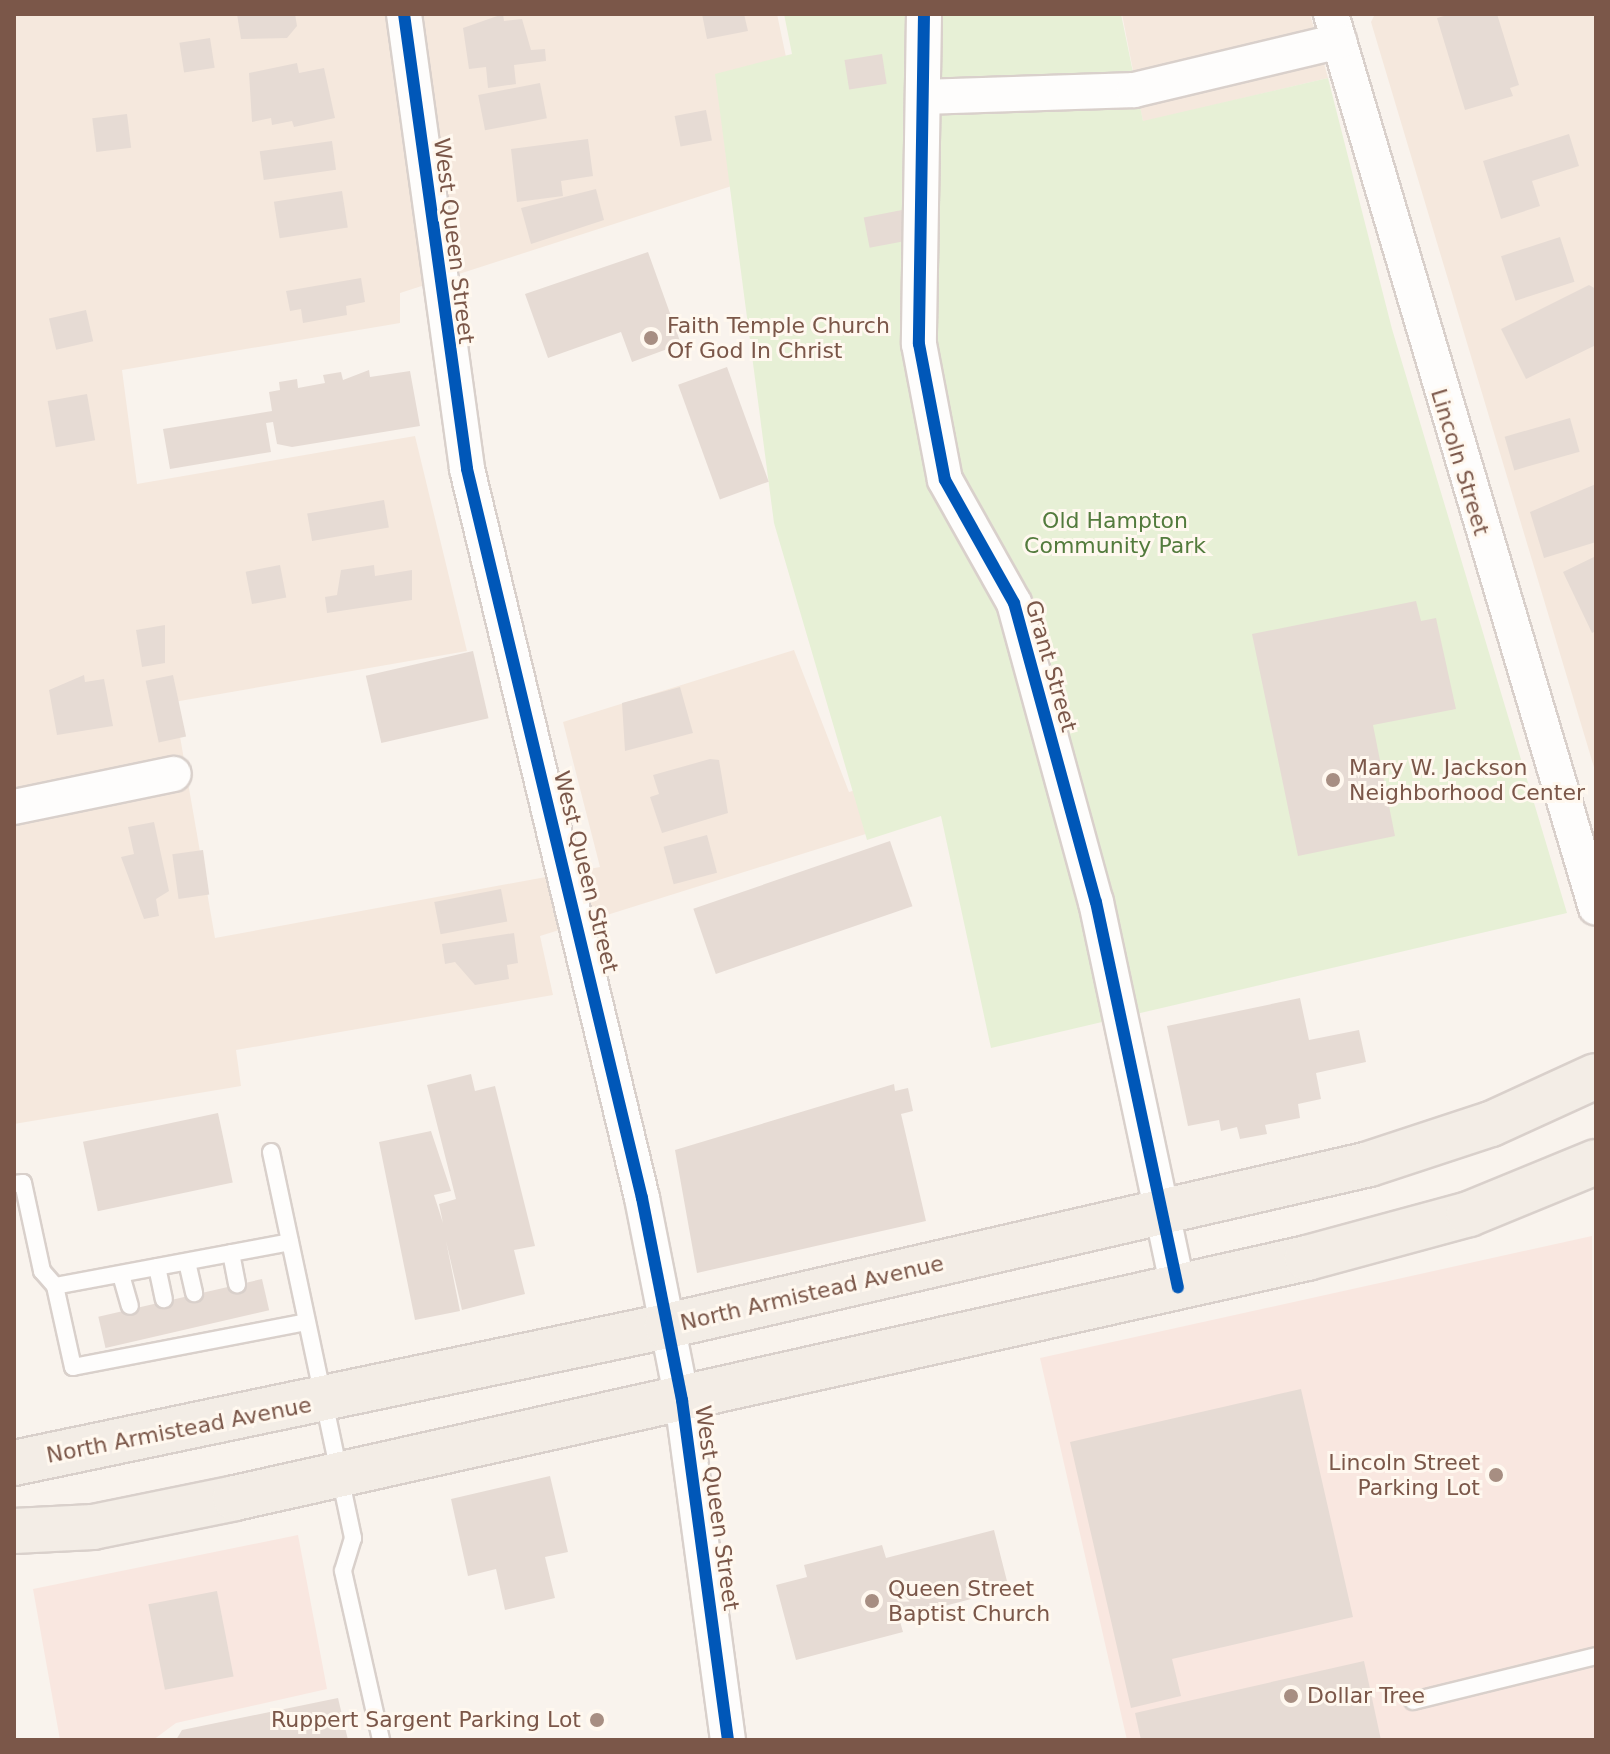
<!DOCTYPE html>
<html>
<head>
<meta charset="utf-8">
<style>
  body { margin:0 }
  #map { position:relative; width:1610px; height:1754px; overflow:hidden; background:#f9f3ed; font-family:"DejaVu Sans",sans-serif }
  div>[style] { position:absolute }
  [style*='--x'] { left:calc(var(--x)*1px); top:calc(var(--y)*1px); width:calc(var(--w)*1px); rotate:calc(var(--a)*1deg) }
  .residential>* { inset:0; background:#f5e8dd }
  .commercial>* { inset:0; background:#f9e7e0 }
  .green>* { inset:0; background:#e7f0d6 }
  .building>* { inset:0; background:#e6dbd4; transform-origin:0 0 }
  .roads { filter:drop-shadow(2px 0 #d9d0cb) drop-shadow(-2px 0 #d9d0cb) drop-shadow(0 2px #d9d0cb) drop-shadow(0 -2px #d9d0cb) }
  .lane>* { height:16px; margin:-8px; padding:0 8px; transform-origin:8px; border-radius:8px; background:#fefdfc }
  .street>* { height:34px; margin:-17px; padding:0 17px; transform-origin:17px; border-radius:17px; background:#fefdfc }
  .primary>* { height:44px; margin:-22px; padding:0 22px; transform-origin:22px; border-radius:22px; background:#f3ede6 }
  .cycleway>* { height:12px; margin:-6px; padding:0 6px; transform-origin:6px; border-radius:6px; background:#0057b8 }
  .dots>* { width:22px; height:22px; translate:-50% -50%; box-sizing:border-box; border:4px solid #fff8ef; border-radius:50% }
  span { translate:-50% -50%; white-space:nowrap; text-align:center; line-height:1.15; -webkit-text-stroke:6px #fff8ef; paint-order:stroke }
  .street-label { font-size:22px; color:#7b5749 }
  .poi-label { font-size:22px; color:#7b5749 }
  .left { translate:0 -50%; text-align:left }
  .right { translate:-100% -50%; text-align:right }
  .park-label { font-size:22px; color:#537b3d }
  .frame { position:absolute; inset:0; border:16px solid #7b5749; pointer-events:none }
</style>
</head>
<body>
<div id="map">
  <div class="residential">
    <i style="clip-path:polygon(14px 14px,777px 14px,786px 57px,738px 184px,400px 293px,400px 323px,122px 370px,137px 484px,415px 436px,467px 651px,174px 702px,215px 938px,600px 867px,563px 722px,794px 650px,849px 792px,928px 769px,936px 812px,540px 936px,553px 995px,236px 1050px,241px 1086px,14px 1124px)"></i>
    <i style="clip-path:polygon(1122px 14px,1310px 14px,1328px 78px,1143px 122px)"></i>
    <i style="clip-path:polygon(1375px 14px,1596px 14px,1596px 774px,1371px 22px)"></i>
  </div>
  <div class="commercial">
    <i style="clip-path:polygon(1592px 1236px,1596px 1740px,1127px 1740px,1040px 1358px)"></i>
    <i style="clip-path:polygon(298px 1535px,327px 1689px,176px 1723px,153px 1740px,60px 1740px,33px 1589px)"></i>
  </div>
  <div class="green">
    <i style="clip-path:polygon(784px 14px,1121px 14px,1143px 121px,1328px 78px,1392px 329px,1567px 913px,991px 1048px,941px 816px,867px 840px,774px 523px,715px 74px,792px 54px)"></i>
  </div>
  <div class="building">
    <i style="clip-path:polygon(237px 14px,295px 14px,297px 26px,287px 38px,241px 39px)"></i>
    <i style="clip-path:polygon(503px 14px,504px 21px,522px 19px,531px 50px,545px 49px,546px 61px,514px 65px,516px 84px,488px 88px,486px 67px,469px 69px,463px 28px)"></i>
    <i style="clip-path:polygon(702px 14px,744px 14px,748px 31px,707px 39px)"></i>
    <i style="clip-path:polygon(1451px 14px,1497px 14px,1519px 85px,1510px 88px,1513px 96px,1465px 110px,1437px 18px)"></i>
    <i style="left:210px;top:38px;width:30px;height:31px;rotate:81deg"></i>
    <i style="left:882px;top:54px;width:30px;height:38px;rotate:81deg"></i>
    <i style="clip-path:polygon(297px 63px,299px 73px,324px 68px,335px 118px,294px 127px,292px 121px,272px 125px,271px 118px,252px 122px,249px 73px)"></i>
    <i style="left:540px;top:83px;width:36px;height:63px;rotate:79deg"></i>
    <i style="left:706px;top:110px;width:31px;height:32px;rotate:79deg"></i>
    <i style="left:127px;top:114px;width:34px;height:35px;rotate:83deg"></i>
    <i style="clip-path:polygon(1569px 134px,1579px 166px,1532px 181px,1540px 206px,1501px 219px,1483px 161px)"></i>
    <i style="clip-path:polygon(588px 139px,593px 176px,561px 181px,563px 196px,517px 202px,511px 149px)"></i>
    <i style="left:332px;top:141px;width:29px;height:73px;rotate:82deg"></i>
    <i style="clip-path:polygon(596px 189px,604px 220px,531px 244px,521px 208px)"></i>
    <i style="left:342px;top:191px;width:37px;height:69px;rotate:81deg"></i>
    <i style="left:902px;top:210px;width:31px;height:39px;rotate:79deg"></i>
    <i style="left:1560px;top:237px;width:47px;height:62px;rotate:72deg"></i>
    <i style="clip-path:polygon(648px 252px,681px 344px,632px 362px,621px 332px,548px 358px,525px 294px)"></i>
    <i style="clip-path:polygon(361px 278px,365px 302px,346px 306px,347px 315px,303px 323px,301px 309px,290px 311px,286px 291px)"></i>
    <i style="clip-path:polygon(1589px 285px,1596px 289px,1596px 345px,1526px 379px,1501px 329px)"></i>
    <i style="left:86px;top:310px;width:32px;height:38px;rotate:77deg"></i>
    <i style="left:727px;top:367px;width:122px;height:52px;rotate:70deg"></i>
    <i style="clip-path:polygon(369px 370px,370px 377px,410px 371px,420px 426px,292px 447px,277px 444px,273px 422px,266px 423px,271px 452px,170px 469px,163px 429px,272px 411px,269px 392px,280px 390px,279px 382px,297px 379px,298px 388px,325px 383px,323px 375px,341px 372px,343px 380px)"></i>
    <i style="left:87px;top:394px;width:47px;height:40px;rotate:80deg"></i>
    <i style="left:1570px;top:418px;width:35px;height:68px;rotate:74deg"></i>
    <i style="clip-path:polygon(1596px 484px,1596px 542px,1544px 558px,1530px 512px)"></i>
    <i style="left:384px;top:500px;width:28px;height:78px;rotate:80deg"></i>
    <i style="clip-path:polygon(1596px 556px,1596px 631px,1592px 633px,1563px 572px)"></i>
    <i style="left:280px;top:565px;width:33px;height:35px;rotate:79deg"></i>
    <i style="clip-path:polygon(374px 565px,375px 576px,412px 570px,412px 600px,327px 613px,325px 597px,337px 595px,341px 570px)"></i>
    <i style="clip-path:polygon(1416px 601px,1421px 621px,1436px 618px,1456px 709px,1373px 725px,1395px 836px,1298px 856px,1252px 634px)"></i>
    <i style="clip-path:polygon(165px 625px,165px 663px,142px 667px,136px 630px)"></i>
    <i style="left:473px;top:651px;width:69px;height:110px;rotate:77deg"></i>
    <i style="clip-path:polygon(84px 675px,85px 682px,104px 679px,113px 726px,57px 735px,49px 690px)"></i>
    <i style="left:173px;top:675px;width:63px;height:28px;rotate:78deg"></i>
    <i style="clip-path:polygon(680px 687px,693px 733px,625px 751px,622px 703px)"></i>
    <i style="clip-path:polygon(710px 759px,719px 760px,728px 813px,662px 833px,650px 797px,659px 794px,653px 775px)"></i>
    <i style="clip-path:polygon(154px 822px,169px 891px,156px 899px,159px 916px,144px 919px,121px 857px,134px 854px,128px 827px)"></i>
    <i style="left:707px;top:835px;width:39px;height:45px;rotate:75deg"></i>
    <i style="left:890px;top:841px;width:69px;height:208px;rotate:71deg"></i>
    <i style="left:203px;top:850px;width:45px;height:31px;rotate:82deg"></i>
    <i style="left:501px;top:889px;width:33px;height:68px;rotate:79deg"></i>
    <i style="clip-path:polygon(514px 933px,518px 963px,507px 965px,509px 979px,475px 985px,455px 962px,445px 964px,442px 944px)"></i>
    <i style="clip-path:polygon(1300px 998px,1309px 1040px,1359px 1030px,1366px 1062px,1316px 1073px,1321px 1099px,1298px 1104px,1300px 1118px,1265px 1125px,1267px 1134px,1240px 1139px,1237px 1127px,1221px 1131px,1219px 1120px,1188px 1126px,1167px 1026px)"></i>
    <i style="clip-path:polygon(471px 1074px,475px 1091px,495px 1086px,535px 1246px,514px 1250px,525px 1294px,462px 1310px,446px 1241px,460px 1311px,415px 1320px,379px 1142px,431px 1131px,451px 1191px,434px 1195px,443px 1223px,439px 1204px,456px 1199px,427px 1085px)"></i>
    <i style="clip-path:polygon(894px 1084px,895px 1091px,908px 1088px,913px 1111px,901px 1114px,926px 1221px,697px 1273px,675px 1150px)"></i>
    <i style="left:218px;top:1113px;width:71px;height:138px;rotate:78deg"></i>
    <i style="left:262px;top:1279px;width:32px;height:168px;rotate:77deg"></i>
    <i style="clip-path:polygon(1301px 1389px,1353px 1617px,1172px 1659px,1181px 1696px,1131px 1708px,1070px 1442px)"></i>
    <i style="clip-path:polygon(550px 1476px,568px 1552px,545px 1557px,555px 1598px,505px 1610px,496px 1569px,468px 1576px,451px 1499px)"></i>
    <i style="clip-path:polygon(994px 1530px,1009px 1589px,899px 1618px,903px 1632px,796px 1660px,776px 1585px,807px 1577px,804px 1565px,882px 1545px,886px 1558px)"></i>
    <i style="left:217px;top:1591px;width:87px;height:70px;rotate:79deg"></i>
    <i style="clip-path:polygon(1364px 1661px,1381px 1740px,1141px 1740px,1135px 1713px)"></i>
    <i style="clip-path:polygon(338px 1698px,348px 1740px,176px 1740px,182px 1730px)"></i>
  </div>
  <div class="roads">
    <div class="lane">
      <i style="--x:271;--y:1152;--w:395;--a:78"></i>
      <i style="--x:353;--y:1538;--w:34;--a:107"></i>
      <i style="--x:343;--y:1571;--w:173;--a:77.3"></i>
      <i style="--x:14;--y:1184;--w:9;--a:-6"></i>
      <i style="--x:23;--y:1183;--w:90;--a:77.8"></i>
      <i style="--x:42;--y:1271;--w:20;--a:49"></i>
      <i style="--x:55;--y:1286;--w:239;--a:-10.6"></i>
      <i style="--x:231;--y:1253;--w:32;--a:79"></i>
      <i style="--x:187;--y:1262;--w:32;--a:77"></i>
      <i style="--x:157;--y:1267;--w:33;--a:78"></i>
      <i style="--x:121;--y:1275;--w:32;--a:74"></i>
      <i style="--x:55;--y:1286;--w:83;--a:77.5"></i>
      <i style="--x:73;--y:1367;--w:238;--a:-10.9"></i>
      <i style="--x:1413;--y:1701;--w:188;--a:-13.8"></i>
    </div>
    <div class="street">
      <i style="--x:404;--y:14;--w:459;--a:82.1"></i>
      <i style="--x:467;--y:469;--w:750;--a:76.5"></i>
      <i style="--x:642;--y:1198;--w:206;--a:78.8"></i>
      <i style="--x:682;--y:1400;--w:343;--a:82.3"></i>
      <i style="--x:924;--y:14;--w:330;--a:90.9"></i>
      <i style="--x:919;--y:344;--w:138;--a:79.2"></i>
      <i style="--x:945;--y:480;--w:141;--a:60.7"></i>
      <i style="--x:1014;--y:603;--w:310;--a:74.7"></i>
      <i style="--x:1096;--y:902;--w:394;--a:78"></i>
      <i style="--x:1331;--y:14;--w:932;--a:73.49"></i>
      <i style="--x:924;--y:97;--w:210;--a:-1.9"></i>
      <i style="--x:1134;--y:90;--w:211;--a:-13.4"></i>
      <i style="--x:14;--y:807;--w:163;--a:-11.7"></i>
    </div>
    <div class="primary">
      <i style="--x:14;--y:1463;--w:667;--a:-11.85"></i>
      <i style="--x:667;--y:1326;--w:720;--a:-12.99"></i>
      <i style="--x:1369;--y:1164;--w:128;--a:-18.2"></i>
      <i style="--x:1491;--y:1124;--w:115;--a:-24.6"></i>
      <i style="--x:14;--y:1531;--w:79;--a:-2.9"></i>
      <i style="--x:93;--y:1527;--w:145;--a:-11.5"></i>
      <i style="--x:235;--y:1498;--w:1099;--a:-12.62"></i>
      <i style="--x:1307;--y:1258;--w:168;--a:-15.2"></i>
      <i style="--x:1469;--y:1214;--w:137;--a:-22.3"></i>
    </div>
  </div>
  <div class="cycleway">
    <i style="--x:404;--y:14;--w:459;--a:82.1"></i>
    <i style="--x:467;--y:469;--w:750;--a:76.5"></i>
    <i style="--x:642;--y:1198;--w:206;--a:78.8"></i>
    <i style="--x:682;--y:1400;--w:343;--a:82.3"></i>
    <i style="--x:924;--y:14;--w:330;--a:90.9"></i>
    <i style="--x:919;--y:344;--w:138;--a:79.2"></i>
    <i style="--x:945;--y:480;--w:141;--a:60.7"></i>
    <i style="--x:1014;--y:603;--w:310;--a:74.7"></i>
    <i style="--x:1096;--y:902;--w:394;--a:78"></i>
  </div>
  <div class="dots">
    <i style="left:651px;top:338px;background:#a78e82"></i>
    <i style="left:1333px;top:780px;background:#a78e82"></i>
    <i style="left:1496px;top:1475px;background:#a78e82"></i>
    <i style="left:872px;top:1601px;background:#a78e82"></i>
    <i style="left:1291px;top:1696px;background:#a78e82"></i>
    <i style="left:597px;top:1720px;background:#a78e82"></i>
  </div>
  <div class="street-label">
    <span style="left:454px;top:241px;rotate:83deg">West Queen Street</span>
    <span style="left:1460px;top:462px;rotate:73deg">Lincoln Street</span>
    <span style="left:1051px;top:666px;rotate:74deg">Grant Street</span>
    <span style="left:586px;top:872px;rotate:76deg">West Queen Street</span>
    <span style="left:812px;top:1293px;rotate:-13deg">North Armistead Avenue</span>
    <span style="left:179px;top:1430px;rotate:-11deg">North Armistead Avenue</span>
    <span style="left:717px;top:1508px;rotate:82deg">West Queen Street</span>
  </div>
  <div class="poi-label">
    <span class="left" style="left:667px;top:338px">Faith Temple Church<br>Of God In Christ</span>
    <span class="left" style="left:1349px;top:780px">Mary W. Jackson<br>Neighborhood Center</span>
    <span class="right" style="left:1480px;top:1475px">Lincoln Street<br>Parking Lot</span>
    <span class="left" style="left:888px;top:1601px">Queen Street<br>Baptist Church</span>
    <span class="left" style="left:1307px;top:1696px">Dollar Tree</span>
    <span class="right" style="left:581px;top:1720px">Ruppert Sargent Parking Lot</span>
  </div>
  <div class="park-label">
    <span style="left:1115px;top:533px">Old Hampton<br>Community Park</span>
  </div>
  <div class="frame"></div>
</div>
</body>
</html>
